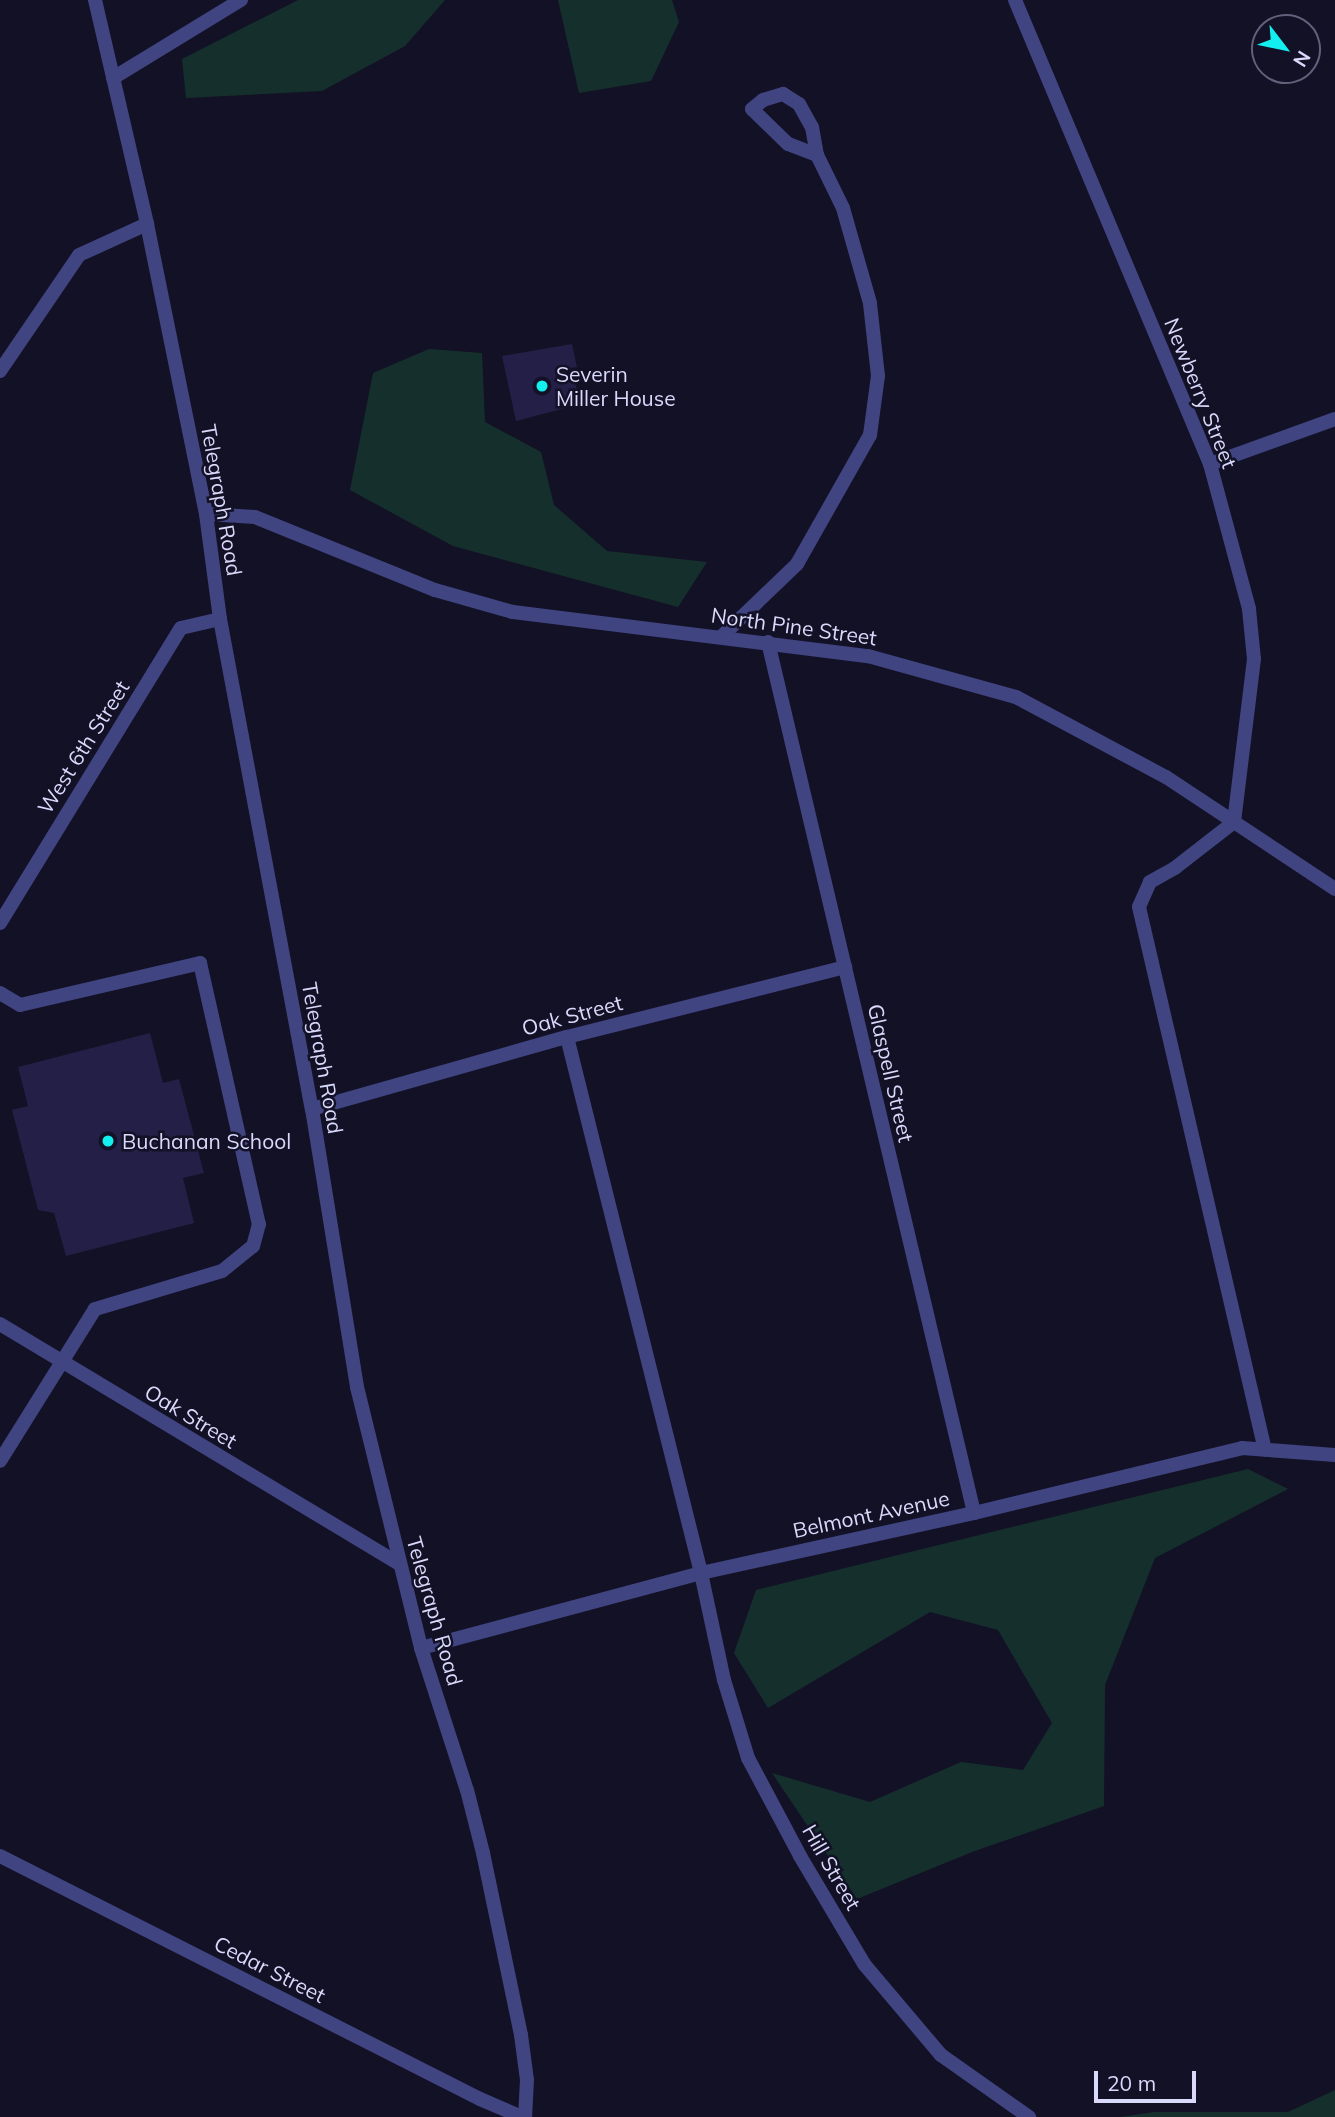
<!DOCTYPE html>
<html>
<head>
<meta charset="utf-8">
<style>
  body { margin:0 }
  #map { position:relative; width:1335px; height:2117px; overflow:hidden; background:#131126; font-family:Mulish,sans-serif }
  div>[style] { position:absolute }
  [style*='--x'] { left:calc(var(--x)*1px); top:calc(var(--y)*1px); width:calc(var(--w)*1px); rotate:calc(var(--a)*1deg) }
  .green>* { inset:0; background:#15302c }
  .building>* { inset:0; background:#231f46 }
  .service>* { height:14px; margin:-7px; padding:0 7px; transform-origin:7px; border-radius:7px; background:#404481 }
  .minor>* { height:14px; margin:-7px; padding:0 7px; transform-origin:7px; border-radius:7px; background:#404481 }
  .tertiary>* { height:14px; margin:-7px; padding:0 7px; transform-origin:7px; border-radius:7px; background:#404481 }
  .dots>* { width:19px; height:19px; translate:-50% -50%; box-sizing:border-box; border:4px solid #131126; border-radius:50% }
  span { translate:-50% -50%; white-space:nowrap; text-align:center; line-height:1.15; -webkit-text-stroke:5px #131126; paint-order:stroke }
  .poi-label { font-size:21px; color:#d9d9fc }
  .left { translate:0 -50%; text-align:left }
  .street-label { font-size:21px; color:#d9d9fc }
  .north { position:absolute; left:1251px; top:14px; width:70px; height:70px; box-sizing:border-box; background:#131126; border:2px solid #62617c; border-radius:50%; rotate:122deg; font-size:19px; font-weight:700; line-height:28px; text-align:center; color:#d9d9fc }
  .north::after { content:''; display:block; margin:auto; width:24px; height:32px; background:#13eeee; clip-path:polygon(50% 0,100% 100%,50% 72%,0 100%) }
  .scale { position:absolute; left:1094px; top:2071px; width:102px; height:32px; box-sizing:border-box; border:4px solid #d9d9fc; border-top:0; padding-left:9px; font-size:21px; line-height:24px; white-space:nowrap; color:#d9d9fc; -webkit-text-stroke:5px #131126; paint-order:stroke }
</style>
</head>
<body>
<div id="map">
  <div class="green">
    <i style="clip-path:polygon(298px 0,445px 0,405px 46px,322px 91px,186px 98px,182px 59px)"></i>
    <i style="clip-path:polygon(558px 0,672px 0,679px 22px,651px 81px,579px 93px)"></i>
    <i style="clip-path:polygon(429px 349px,482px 353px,485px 422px,541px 452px,554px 505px,607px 551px,707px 562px,678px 607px,453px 546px,350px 490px,373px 373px)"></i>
    <i style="clip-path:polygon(1248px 1469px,1288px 1489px,1155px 1558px,1105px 1685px,1104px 1806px,972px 1852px,857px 1899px,772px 1773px,870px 1802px,961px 1762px,1023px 1770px,1052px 1723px,998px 1630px,930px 1612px,768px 1708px,734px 1653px,756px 1590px)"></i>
    <i style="clip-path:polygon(1335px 2090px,1335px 2117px,1120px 2117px,1154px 2112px,1288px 2112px)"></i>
  </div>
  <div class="building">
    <i style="clip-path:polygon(572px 344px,577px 367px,571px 368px,581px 404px,516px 421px,502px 356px)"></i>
    <i style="clip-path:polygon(150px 1033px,163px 1083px,179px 1079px,204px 1173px,183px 1178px,194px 1223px,66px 1256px,54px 1213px,38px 1210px,12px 1110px,28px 1106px,18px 1067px)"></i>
  </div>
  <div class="service">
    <i style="--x:113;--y:78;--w:150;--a:-31.4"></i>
    <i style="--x:783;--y:94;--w:19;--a:32"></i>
    <i style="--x:799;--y:104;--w:26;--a:61"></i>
    <i style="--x:812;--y:127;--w:28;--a:80"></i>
    <i style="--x:817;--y:155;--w:31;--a:-159"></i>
    <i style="--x:788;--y:144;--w:50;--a:-135.8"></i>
    <i style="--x:752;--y:109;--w:14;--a:-39"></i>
    <i style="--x:763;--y:100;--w:21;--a:-17"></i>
    <i style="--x:0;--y:371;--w:140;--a:-55.7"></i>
    <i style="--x:79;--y:255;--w:75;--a:-24.5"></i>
    <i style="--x:722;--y:636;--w:104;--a:-43.8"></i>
    <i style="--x:797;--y:564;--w:148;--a:-60.5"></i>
    <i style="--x:870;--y:435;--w:60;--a:-82.3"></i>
    <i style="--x:878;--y:376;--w:73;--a:-96.3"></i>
    <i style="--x:870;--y:303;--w:99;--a:-105.9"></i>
    <i style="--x:843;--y:208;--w:59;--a:-116.1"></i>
    <i style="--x:1234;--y:822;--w:75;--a:142.1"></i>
    <i style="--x:1175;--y:868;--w:29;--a:151"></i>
    <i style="--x:1150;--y:882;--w:27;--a:114"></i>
    <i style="--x:1139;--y:907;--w:557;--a:76.94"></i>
    <i style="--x:0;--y:993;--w:23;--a:31"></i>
    <i style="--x:20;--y:1005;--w:185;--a:-13.1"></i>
    <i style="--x:200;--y:963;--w:268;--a:77.3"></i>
    <i style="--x:259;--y:1224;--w:23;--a:105"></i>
    <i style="--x:253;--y:1246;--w:40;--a:141"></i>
    <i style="--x:222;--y:1271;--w:133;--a:163.3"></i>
    <i style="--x:95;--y:1309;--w:179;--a:122"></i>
    <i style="--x:567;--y:1037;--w:552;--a:75.96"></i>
  </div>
  <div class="minor">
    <i style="--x:1015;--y:0;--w:503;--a:67.2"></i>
    <i style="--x:1210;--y:464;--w:150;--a:74.9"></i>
    <i style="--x:1249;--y:609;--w:50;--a:84.3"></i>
    <i style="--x:1254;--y:659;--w:164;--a:97"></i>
    <i style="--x:1210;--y:464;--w:133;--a:-19.8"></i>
    <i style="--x:206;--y:514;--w:49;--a:3.5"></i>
    <i style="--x:255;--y:517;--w:194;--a:22.1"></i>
    <i style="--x:435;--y:590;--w:81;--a:15.8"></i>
    <i style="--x:513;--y:612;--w:358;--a:7.1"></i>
    <i style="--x:868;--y:656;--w:154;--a:15.5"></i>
    <i style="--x:1016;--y:697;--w:170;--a:28.1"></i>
    <i style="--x:1166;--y:777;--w:203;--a:33.5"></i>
    <i style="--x:768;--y:642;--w:895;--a:76.69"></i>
    <i style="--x:0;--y:923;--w:346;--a:-58.5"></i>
    <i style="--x:181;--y:628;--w:40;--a:-13"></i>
    <i style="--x:312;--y:1109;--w:265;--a:-15.8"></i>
    <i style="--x:567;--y:1037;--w:287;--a:-14.1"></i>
    <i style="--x:0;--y:1324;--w:464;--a:31"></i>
    <i style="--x:701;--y:1573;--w:109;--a:77.9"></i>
    <i style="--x:724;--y:1680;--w:82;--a:72.9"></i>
    <i style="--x:748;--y:1758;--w:111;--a:62"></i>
    <i style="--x:800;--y:1856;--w:126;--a:59.3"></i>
    <i style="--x:864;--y:1964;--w:119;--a:49.8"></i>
    <i style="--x:941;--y:2055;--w:108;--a:35.2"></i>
    <i style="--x:421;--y:1648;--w:290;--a:-15"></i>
    <i style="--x:701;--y:1573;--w:280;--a:-12.4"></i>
    <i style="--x:974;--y:1513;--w:276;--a:-13.6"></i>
    <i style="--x:1242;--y:1448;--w:93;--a:4.3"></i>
    <i style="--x:0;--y:1856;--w:538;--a:26.85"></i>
    <i style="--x:480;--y:2099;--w:46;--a:23.2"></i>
  </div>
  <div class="tertiary">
    <i style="--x:95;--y:0;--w:230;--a:76.9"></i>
    <i style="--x:147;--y:224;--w:296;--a:78.5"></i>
    <i style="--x:206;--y:514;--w:106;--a:82.4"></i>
    <i style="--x:220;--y:619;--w:499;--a:79.4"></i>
    <i style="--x:312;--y:1109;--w:282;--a:80.8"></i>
    <i style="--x:357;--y:1387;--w:269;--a:76.2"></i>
    <i style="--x:421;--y:1648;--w:149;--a:72.1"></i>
    <i style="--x:467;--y:1790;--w:65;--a:75.7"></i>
    <i style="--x:483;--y:1853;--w:186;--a:78.2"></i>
    <i style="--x:521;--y:2035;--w:45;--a:82.4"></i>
    <i style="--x:527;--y:2080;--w:37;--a:93"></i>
  </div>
  <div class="dots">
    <i style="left:542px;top:386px;background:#13eeee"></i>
    <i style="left:108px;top:1141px;background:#13eeee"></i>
  </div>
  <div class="poi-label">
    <span class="left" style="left:556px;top:386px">Severin<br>Miller House</span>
    <span class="left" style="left:122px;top:1141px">Buchanan School</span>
  </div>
  <div class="street-label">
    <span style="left:1201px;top:393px;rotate:68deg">Newberry Street</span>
    <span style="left:222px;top:500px;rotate:80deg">Telegraph Road</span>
    <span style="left:794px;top:626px;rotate:8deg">North Pine Street</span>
    <span style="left:83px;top:747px;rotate:-58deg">West 6th Street</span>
    <span style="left:572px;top:1015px;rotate:-15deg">Oak Street</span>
    <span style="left:323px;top:1058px;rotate:80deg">Telegraph Road</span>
    <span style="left:891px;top:1073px;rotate:77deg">Glaspell Street</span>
    <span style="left:191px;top:1416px;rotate:31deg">Oak Street</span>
    <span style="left:871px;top:1514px;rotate:-12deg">Belmont Avenue</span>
    <span style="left:435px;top:1611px;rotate:74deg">Telegraph Road</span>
    <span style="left:832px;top:1867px;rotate:60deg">Hill Street</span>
    <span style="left:270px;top:1969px;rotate:27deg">Cedar Street</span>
  </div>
  <div class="north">N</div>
  <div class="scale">20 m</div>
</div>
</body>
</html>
